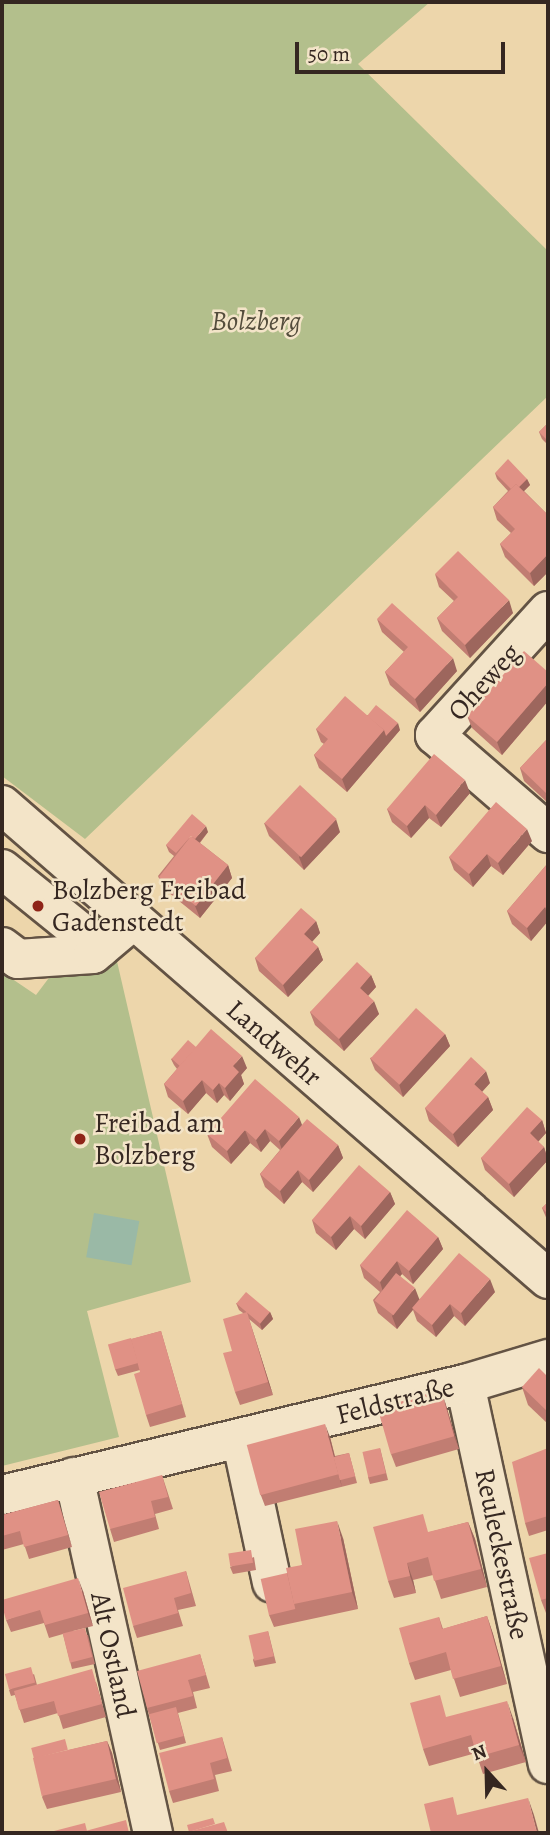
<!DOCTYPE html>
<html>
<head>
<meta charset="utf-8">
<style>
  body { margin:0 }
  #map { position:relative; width:550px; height:1835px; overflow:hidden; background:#edd6ab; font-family:Alegreya,serif }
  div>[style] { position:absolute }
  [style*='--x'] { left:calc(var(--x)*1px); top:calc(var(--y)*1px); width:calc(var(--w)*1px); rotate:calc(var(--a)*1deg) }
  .green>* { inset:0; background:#b3bf8c }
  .water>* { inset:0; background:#9ab9a6; transform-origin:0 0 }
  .roads { filter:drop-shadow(2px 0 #635344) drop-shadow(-2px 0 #635344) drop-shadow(0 2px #635344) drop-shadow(0 -2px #635344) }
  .minor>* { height:38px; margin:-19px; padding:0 19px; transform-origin:19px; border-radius:19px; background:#f3e4c8 }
  .wall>* { inset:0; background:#c17d72 }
  .shaded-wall>* { inset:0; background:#9d665d }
  .building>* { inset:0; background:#e09185; transform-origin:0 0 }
  .dots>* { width:19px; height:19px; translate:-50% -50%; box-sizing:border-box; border:4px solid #f3e4c8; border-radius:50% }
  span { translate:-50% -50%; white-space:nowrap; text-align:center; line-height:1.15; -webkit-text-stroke:5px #f3e4c8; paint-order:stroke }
  .park-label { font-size:28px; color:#544d3c; font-style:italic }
  .street-label { font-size:28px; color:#352721 }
  .poi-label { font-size:28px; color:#352721 }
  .left { translate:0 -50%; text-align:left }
  .frame { position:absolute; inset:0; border:4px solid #352721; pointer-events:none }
  .north { position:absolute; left:452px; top:1737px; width:70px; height:70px; -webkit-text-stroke:5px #f3e4c8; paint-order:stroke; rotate:338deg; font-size:19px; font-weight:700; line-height:28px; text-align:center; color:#352721 }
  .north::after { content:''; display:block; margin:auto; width:24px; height:32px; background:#352721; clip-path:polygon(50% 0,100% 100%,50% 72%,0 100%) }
  .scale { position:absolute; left:295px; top:42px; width:210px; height:32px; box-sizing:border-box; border:4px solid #352721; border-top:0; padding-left:9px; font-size:21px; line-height:24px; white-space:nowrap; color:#352721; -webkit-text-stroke:5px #f3e4c8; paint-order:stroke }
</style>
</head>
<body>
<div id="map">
  <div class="green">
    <i style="clip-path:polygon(2px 2px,430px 2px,358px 64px,548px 251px,548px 396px,85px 839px,2px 776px)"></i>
    <i style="clip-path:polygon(104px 905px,191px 1282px,87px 1311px,119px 1437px,2px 1466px,2px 972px,36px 995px)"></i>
  </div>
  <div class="water">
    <i style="left:94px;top:1213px;width:46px;height:45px;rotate:10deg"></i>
  </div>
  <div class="roads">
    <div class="minor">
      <i style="--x:548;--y:611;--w:168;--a:132.3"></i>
      <i style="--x:435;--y:735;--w:150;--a:40.9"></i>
      <i style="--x:2;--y:805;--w:723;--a:40.96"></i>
      <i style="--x:2;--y:869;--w:126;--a:38.9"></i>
      <i style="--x:2;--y:947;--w:20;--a:37"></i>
      <i style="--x:18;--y:959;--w:75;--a:-3.8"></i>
      <i style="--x:93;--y:954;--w:50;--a:-40.1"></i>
      <i style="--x:465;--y:1384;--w:389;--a:77.7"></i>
      <i style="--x:241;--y:1438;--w:148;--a:77.9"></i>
      <i style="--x:74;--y:1477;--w:365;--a:77.5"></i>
      <i style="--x:2;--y:1495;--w:476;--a:-13.5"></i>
      <i style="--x:465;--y:1384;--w:87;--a:-16.8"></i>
    </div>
  </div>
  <div class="wall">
    <i style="clip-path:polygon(548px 423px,548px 445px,542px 439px,539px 432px)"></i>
    <i style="clip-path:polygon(495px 473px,527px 479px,530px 485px,524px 491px,548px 515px,548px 572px,534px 586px,505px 557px,500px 544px,511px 533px,497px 520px,493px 507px,508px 491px,497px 479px)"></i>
    <i style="clip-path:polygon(435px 574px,513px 613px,470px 658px,442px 631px,437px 618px,454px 601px,439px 587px)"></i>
    <i style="clip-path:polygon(377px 619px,457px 671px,420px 712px,390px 685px,385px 672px,404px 652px,382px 632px)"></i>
    <i style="clip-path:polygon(548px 672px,548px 701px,502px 755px,472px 728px,467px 716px)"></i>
    <i style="clip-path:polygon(367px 715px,400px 730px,347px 792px,319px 768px,314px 755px,324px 744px,321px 742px,316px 729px)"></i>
    <i style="clip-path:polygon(548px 738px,548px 803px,524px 781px,520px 768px)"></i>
    <i style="clip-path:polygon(470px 793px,441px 827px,429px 818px,411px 838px,392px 822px,387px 809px)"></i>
    <i style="clip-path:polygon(264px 823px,340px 832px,304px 870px,269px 836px)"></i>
    <i style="clip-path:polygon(208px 832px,200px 843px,228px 865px,232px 878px,200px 918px,163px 888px,158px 876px,174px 856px,169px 852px,166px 845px)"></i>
    <i style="clip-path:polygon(532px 841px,503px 875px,491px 866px,473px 887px,454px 870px,449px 857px)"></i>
    <i style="clip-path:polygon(548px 863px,548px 921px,531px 941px,512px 924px,507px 911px)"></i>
    <i style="clip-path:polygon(316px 921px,320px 933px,312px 942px,318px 947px,323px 960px,288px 997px,259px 971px,255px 958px)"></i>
    <i style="clip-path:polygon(371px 975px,376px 987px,368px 996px,379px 1014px,344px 1051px,315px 1025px,310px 1012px)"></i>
    <i style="clip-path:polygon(445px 1034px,450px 1046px,403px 1097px,375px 1070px,370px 1058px)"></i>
    <i style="clip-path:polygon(196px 1047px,247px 1068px,241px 1075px,244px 1084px,230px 1101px,224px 1095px,217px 1103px,206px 1093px,188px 1114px,168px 1097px,164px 1084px,177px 1069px,174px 1065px,171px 1059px)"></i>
    <i style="clip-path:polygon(490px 1083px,482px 1092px,488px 1097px,493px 1110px,458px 1147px,429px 1121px,425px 1108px)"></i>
    <i style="clip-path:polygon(542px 1120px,546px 1133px,538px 1142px,544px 1147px,548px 1160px,514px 1197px,485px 1170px,481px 1158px)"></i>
    <i style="clip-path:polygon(302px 1125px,338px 1145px,343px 1158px,313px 1192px,302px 1182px,284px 1204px,265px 1187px,260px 1174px,280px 1150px,270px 1141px,261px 1152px,250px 1143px,231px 1164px,212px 1147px,207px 1134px)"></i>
    <i style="clip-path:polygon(390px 1192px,395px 1204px,365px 1239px,354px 1229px,336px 1250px,316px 1233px,312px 1220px)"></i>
    <i style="clip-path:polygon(548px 1202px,548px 1222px,542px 1208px)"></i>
    <i style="clip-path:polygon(438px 1237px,443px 1249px,413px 1284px,402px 1274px,400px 1276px,419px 1299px,495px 1292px,465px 1326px,454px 1316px,436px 1337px,417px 1321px,413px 1310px,397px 1329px,378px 1313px,373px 1300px,380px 1292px,364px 1278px,360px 1265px)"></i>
    <i style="clip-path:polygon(236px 1303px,270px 1312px,273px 1319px,262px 1330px,249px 1319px,273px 1395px,240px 1405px,235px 1392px,232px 1351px,243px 1313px,239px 1310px)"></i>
    <i style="clip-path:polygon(161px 1331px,186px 1417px,150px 1427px,146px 1415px,140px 1370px,118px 1376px,115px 1369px,132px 1339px)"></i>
    <i style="clip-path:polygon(548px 1377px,548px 1424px,528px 1405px,522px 1387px)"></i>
    <i style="clip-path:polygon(445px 1402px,459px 1449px,396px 1467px,391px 1454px)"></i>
    <i style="clip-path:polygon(330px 1437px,335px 1456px,349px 1453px,357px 1483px,265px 1506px,260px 1493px)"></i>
    <i style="clip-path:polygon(380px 1448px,388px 1480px,370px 1484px,368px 1477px)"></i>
    <i style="clip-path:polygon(548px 1448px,548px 1530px,529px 1536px,525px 1523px)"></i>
    <i style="clip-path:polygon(162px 1475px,173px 1509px,155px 1514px,159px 1529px,114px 1542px,110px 1529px)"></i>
    <i style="clip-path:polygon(58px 1500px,72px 1547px,29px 1559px,24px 1544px,2px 1550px,2px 1515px)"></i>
    <i style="clip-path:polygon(468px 1522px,475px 1539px,487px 1587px,441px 1599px,433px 1575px,413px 1580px,416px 1593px,394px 1598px,388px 1581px,430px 1532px)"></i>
    <i style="clip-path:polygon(343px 1538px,358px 1609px,274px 1627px,269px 1615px,287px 1573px,302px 1565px)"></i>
    <i style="clip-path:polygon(548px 1553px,548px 1612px,546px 1613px,541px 1600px)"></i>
    <i style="clip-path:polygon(254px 1557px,256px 1570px,233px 1574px,230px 1567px)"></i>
    <i style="clip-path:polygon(186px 1571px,196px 1606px,178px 1610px,183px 1626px,137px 1638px,133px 1626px)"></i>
    <i style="clip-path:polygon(83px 1591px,93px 1626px,73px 1631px,88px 1635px,95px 1664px,72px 1669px,63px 1634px,49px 1638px,44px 1623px,11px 1632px,6px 1620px)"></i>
    <i style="clip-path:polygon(487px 1616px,493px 1634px,507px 1684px,460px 1697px,451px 1670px,415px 1680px,409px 1663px,439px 1617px,443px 1629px)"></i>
    <i style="clip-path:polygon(268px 1631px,276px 1663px,255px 1667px,253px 1660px)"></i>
    <i style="clip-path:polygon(200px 1654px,210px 1688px,193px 1692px,197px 1708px,178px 1713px,186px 1743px,160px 1750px,147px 1708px)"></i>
    <i style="clip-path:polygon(34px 1674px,37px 1685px,96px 1682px,106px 1717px,63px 1729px,58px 1713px,24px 1723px,15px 1695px,11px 1696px,9px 1690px)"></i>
    <i style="clip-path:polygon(448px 1717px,513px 1718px,526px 1762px,483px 1774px,476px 1753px,429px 1766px,423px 1749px)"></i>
    <i style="clip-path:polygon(222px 1737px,232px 1771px,215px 1775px,219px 1791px,173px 1803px,169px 1791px)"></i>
    <i style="clip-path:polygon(107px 1741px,112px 1753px,121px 1792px,47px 1809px,42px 1797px,69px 1750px)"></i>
  </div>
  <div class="shaded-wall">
    <i style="clip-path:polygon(527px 479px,530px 485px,516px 499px,514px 492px)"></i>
    <i style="clip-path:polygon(548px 554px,548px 572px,534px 586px,530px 573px)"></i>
    <i style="clip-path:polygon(509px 600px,513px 613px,470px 658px,465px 645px)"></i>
    <i style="clip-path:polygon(453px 658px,457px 671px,420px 712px,415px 699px)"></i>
    <i style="clip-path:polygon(548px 683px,548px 701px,502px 755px,497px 742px)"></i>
    <i style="clip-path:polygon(398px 723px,400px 730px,347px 792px,342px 779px,384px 730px)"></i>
    <i style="clip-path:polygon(465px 780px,470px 793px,441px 827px,436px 815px)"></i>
    <i style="clip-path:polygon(425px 805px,429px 818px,411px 838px,407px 826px)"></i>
    <i style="clip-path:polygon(336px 819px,340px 832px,304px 870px,299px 857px)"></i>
    <i style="clip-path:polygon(206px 826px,208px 832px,183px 863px,180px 857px)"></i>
    <i style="clip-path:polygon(527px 829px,532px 841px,503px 875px,498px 863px)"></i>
    <i style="clip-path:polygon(487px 854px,491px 866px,473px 887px,469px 874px)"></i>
    <i style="clip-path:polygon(228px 865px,232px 878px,200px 918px,195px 906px)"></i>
    <i style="clip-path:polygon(545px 907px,548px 917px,548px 921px,531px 941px,527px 928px)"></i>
    <i style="clip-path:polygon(316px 921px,320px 933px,308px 946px,304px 934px)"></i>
    <i style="clip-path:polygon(318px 947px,323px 960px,288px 997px,283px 985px)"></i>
    <i style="clip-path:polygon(371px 975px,376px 987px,364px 1000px,360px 988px)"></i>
    <i style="clip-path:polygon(374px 1001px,379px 1014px,344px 1051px,339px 1039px)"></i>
    <i style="clip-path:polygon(445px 1034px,450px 1046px,403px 1097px,399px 1084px)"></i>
    <i style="clip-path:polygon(242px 1056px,247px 1068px,241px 1075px,244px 1084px,230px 1101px,225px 1088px,233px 1066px)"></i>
    <i style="clip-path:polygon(486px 1071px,490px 1083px,478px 1096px,474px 1084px)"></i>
    <i style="clip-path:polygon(202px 1080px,206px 1093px,188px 1114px,183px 1101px)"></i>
    <i style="clip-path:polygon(219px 1083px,224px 1095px,217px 1103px,213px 1090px)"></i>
    <i style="clip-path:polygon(488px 1097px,493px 1110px,458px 1147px,453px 1134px)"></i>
    <i style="clip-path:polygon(299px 1117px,304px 1130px,283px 1153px,279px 1141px)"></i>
    <i style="clip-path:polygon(542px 1120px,546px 1133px,534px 1146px,530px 1133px)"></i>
    <i style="clip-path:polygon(265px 1129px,270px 1141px,261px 1152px,256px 1140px)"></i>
    <i style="clip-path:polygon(245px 1130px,250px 1143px,231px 1164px,227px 1151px)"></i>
    <i style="clip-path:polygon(338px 1145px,343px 1158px,313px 1192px,309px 1180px)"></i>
    <i style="clip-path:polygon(544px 1147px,548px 1160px,514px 1197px,509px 1184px)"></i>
    <i style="clip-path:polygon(298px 1170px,302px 1182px,284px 1204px,280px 1191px)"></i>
    <i style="clip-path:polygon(390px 1192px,395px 1204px,365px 1239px,361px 1226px)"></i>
    <i style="clip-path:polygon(350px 1216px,354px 1229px,336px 1250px,331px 1237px)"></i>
    <i style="clip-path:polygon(438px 1237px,443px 1249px,413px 1284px,409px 1271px)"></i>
    <i style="clip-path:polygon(397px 1261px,402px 1274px,384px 1295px,380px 1282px)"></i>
    <i style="clip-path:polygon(490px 1279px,495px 1292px,465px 1326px,461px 1313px)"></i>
    <i style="clip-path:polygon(415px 1288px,420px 1301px,397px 1329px,392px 1316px)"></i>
    <i style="clip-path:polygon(450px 1304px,454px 1316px,436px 1337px,432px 1325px)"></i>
    <i style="clip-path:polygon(247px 1312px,251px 1325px,273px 1395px,268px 1382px)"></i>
    <i style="clip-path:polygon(270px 1312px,273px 1319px,262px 1330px,260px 1324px)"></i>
    <i style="clip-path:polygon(441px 1390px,445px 1402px,459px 1449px,454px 1436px)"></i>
    <i style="clip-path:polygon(325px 1424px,330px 1437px,342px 1487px,338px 1474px)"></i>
    <i style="clip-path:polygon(58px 1500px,62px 1512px,72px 1547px,68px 1535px)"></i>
    <i style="clip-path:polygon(337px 1521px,343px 1538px,358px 1609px,352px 1592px)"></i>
    <i style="clip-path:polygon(468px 1522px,475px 1539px,487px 1587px,481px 1569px)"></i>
    <i style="clip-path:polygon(407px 1563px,413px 1580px,416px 1593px,410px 1576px)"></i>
    <i style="clip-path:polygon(78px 1578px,83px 1591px,93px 1626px,88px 1613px)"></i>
    <i style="clip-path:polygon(487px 1616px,493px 1634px,507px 1684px,501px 1666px)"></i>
    <i style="clip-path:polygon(507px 1701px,513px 1718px,526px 1762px,519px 1745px)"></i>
    <i style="clip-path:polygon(107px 1741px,112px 1753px,121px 1792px,116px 1779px)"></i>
    <i style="clip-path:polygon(528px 1798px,534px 1815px,539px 1833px,537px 1833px)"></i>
  </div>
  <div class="building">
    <i style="clip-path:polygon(548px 423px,548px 441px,539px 432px)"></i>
    <i style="clip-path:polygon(508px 459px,527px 479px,519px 487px,516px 484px,511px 489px,495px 473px)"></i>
    <i style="clip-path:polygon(516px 484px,548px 515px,548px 554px,530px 573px,500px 544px,515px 529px,493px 507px)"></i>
    <i style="clip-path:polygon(458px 551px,509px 600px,465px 645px,437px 618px,458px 597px,435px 574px)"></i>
    <i style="clip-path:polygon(392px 603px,453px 658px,415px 699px,385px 672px,408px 647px,377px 619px)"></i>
    <i style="clip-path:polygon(524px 651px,548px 672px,548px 683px,497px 742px,467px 716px)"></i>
    <i style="clip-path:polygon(345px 696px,384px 730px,342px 779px,314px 755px,328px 739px,316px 729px)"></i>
    <i style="clip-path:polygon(376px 705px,398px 723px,386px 736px,384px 730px,367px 716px)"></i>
    <i style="clip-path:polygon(548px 738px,548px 795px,520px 768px)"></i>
    <i style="clip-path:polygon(434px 754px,465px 780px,436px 815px,425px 805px,407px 826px,387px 809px)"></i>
    <i style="left:300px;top:785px;width:50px;height:52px;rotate:43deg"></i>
    <i style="clip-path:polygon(496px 802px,527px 829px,498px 863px,487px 854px,469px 874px,449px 857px)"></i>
    <i style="clip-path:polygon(192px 814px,206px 826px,195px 839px,191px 836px,176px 853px,166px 845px)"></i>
    <i style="left:191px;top:836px;width:47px;height:52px;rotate:38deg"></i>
    <i style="clip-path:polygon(548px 863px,548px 910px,545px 907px,527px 928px,507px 911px)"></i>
    <i style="clip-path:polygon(301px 908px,316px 921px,304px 934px,318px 947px,283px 985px,255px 958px)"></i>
    <i style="clip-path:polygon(357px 962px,371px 975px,360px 988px,374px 1001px,339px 1039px,310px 1012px)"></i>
    <i style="left:416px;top:1008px;width:39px;height:68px;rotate:42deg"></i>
    <i style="clip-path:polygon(211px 1029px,242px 1056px,233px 1066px,239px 1072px,225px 1088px,219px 1083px,213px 1090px,202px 1080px,183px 1101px,164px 1084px)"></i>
    <i style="left:188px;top:1040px;width:11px;height:25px;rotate:41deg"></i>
    <i style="clip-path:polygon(471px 1057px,486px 1071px,474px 1084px,488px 1097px,453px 1134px,425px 1108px)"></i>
    <i style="clip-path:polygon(255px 1079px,299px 1117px,279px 1141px,265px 1129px,256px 1140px,245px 1130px,227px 1151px,207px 1134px)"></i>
    <i style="clip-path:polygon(527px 1107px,542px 1120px,530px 1133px,544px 1147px,509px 1184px,481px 1158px)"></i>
    <i style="clip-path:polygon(307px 1119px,338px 1145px,309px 1180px,298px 1170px,280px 1191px,260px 1174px)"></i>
    <i style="clip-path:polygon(359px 1165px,390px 1192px,361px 1226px,350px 1216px,331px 1237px,312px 1220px)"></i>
    <i style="clip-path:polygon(548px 1202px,548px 1214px,542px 1208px)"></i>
    <i style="clip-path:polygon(407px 1210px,438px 1237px,409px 1271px,397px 1261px,380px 1282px,360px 1265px)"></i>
    <i style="clip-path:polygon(459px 1253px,490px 1279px,461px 1313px,450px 1304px,432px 1325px,412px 1308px)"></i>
    <i style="left:396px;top:1273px;width:24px;height:35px;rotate:38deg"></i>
    <i style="left:246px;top:1292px;width:31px;height:15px;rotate:40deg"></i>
    <i style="clip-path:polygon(247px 1312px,268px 1382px,235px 1392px,223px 1353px,232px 1351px,223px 1319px)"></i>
    <i style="clip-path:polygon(161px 1331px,182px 1404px,146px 1415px,134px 1374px,140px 1372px,131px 1339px)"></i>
    <i style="left:131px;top:1338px;width:26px;height:24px;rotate:74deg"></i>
    <i style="clip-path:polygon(539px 1368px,548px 1377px,548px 1412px,522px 1387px)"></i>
    <i style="left:441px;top:1390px;width:48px;height:66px;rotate:74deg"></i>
    <i style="left:325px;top:1424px;width:52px;height:81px;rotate:75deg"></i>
    <i style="left:380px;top:1448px;width:26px;height:18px;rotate:77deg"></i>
    <i style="clip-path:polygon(548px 1448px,548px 1516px,525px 1523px,512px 1462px)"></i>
    <i style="left:349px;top:1453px;width:24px;height:16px;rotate:75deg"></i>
    <i style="clip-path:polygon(162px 1475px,168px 1497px,151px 1501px,155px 1517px,110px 1529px,99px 1492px)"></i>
    <i style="clip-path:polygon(58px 1500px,68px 1535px,24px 1547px,20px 1531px,2px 1536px,2px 1515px)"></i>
    <i style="clip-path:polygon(423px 1514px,428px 1532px,468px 1522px,481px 1569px,434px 1581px,428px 1557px,407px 1563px,410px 1576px,388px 1581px,373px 1527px)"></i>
    <i style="clip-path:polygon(337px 1521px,352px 1592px,294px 1604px,286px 1568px,302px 1565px,295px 1529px)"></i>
    <i style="left:251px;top:1550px;width:13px;height:23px;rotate:81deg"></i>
    <i style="clip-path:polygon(548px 1553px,548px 1598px,541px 1600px,529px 1558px)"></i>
    <i style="clip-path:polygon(186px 1571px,191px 1593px,174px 1598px,178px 1613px,133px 1626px,123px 1588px)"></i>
    <i style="left:287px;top:1573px;width:37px;height:27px;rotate:77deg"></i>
    <i style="clip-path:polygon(78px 1578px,88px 1613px,45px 1625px,40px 1610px,6px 1620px,2px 1605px,2px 1600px)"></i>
    <i style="clip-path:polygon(487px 1616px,501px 1666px,453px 1679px,446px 1652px,409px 1663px,399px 1628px,439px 1617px,442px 1629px)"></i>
    <i style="left:85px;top:1628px;width:30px;height:23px;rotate:76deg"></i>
    <i style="left:268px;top:1631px;width:26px;height:20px;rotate:77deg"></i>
    <i style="clip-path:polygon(200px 1654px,206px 1675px,188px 1680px,193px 1696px,147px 1708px,137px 1671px)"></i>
    <i style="left:31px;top:1667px;width:16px;height:27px;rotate:75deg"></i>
    <i style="clip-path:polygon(92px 1669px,102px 1704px,58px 1716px,54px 1701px,19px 1710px,14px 1691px)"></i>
    <i style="clip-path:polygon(440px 1695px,446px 1717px,507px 1701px,519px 1745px,477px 1757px,471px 1735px,423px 1749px,410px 1703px)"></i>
    <i style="left:176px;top:1707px;width:30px;height:28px;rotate:75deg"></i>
    <i style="clip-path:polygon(222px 1737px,227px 1758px,210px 1763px,214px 1779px,169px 1791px,159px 1753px)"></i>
    <i style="left:65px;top:1739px;width:11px;height:35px;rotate:75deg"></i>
    <i style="left:107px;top:1741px;width:39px;height:76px;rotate:77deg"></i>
    <i style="clip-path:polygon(453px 1797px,457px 1815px,528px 1798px,537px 1833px,431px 1833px,424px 1804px)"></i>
    <i style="clip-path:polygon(213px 1818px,215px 1824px,189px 1832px,187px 1825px)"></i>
    <i style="clip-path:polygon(126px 1820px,129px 1833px,78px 1833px)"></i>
    <i style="clip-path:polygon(224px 1822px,228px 1833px,184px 1833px)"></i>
    <i style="clip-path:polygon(85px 1823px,87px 1831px,78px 1833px,54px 1833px,54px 1831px)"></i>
  </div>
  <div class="dots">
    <i style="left:38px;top:906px;background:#8f2418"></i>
    <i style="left:80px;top:1139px;background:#8f2418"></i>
  </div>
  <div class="park-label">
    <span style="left:256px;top:321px">Bolzberg</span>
  </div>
  <div class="street-label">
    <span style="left:484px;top:682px;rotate:-48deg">Oheweg</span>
    <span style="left:274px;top:1043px;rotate:41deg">Landwehr</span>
    <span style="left:395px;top:1401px;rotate:-14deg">Feldstraße</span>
    <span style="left:502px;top:1554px;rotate:78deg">Reuleckestraße</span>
    <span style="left:113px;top:1655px;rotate:78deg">Alt Ostland</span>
  </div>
  <div class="poi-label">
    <span class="left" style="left:52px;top:906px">Bolzberg Freibad<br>Gadenstedt</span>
    <span class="left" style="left:94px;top:1139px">Freibad am<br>Bolzberg</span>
  </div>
  <div class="frame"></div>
  <div class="north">N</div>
  <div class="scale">50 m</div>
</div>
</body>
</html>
